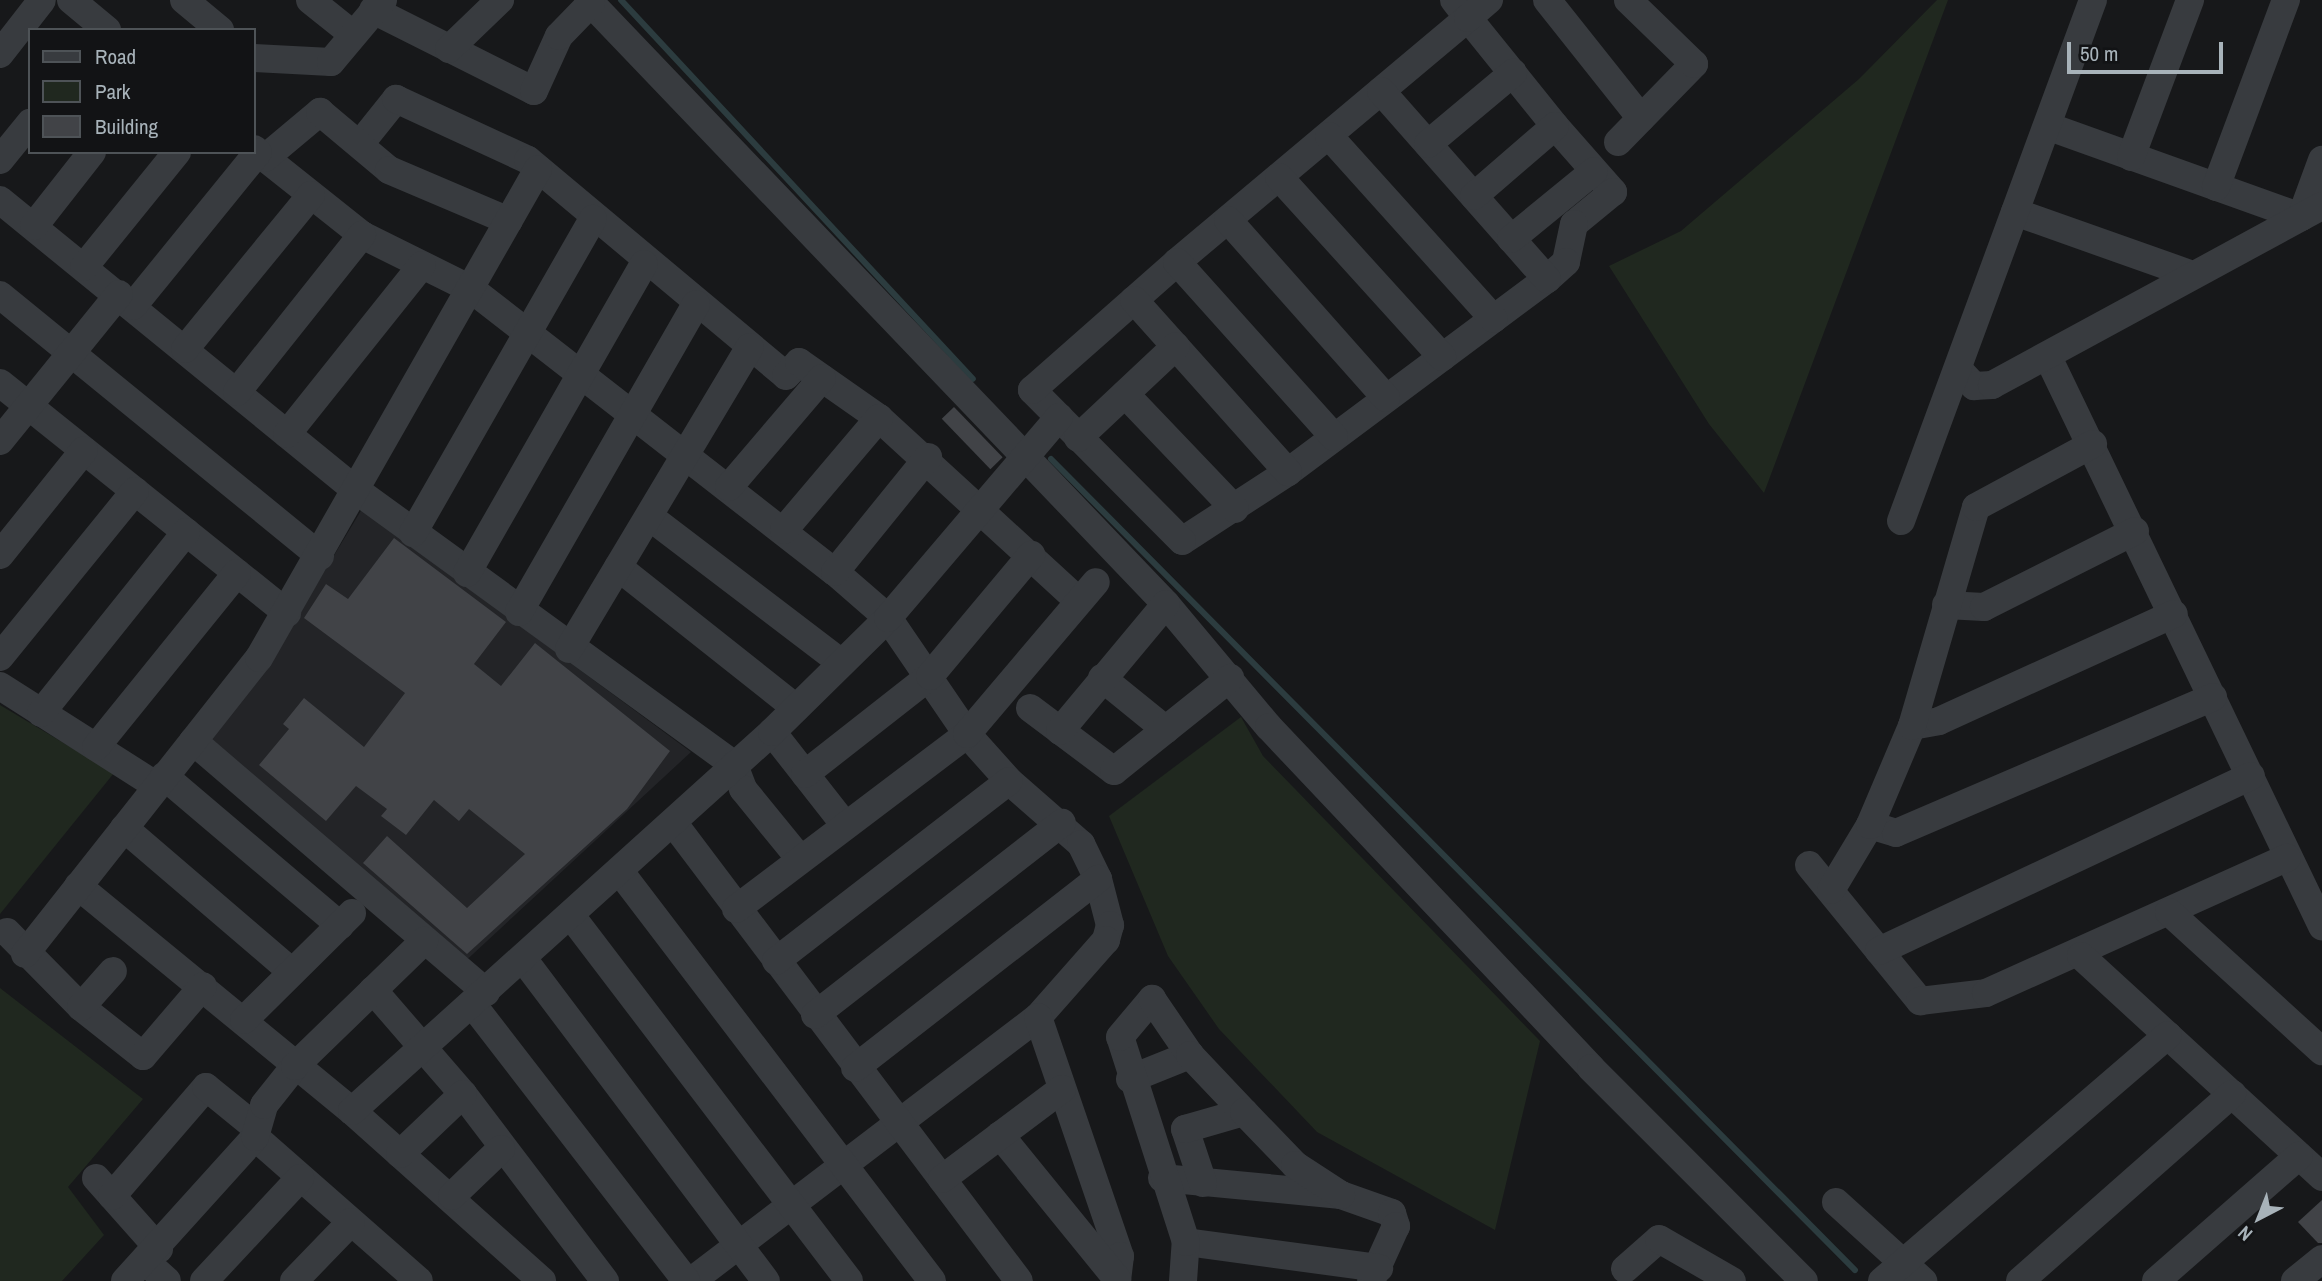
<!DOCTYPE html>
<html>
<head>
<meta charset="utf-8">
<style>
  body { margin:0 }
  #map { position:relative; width:2322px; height:1281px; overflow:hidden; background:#17181a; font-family:"Archivo Narrow",sans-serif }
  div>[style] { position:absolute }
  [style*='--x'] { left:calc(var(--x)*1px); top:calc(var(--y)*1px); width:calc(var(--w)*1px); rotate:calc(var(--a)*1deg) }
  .built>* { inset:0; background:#232427 }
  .green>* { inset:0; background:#20281f }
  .stream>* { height:6px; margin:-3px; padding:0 3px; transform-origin:3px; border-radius:3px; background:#2c3c3f }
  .building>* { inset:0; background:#414347; transform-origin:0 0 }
  .minor>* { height:28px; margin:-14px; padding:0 14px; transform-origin:14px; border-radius:14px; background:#383b3f }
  span { translate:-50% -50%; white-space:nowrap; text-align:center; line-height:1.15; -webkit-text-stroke:6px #121315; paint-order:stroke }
  .legend { position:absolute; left:28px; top:28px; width:228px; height:126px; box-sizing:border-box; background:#121315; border:2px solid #4e5357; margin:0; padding:9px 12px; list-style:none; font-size:21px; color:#a8b3ba }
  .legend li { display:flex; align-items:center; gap:14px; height:35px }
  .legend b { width:35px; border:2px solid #4e5357 }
  .north { position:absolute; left:2224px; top:1183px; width:70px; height:70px; -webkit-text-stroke:5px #121315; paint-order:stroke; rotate:222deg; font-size:19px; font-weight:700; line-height:28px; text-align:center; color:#a8b3ba }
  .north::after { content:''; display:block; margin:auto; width:24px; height:32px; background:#a8b3ba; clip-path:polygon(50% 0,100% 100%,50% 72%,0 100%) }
  .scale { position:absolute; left:2067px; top:42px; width:156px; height:32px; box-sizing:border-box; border:4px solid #a8b3ba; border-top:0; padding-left:9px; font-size:21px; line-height:24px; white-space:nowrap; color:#a8b3ba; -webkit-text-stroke:5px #121315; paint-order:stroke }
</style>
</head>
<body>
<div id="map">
  <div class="built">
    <i style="clip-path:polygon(362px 509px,691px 752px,459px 967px,203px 749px,271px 660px)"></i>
  </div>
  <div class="green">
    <i style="clip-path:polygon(1937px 0,1948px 0,1764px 493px,1709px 424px,1609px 266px,1681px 231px,1859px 79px)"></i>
    <i style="clip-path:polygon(0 705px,114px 773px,0 914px)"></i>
    <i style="clip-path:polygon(1241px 717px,1263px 756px,1540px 1041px,1495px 1230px,1317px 1132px,1219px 1029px,1168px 956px,1109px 816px)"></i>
    <i style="clip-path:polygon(0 988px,143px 1099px,68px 1187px,104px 1235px,62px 1281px,0 1281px)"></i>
  </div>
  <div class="stream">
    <i style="--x:621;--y:0;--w:517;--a:47.12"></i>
    <i style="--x:1051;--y:459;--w:1142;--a:45.25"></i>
  </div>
  <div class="building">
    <i style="left:954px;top:407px;width:70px;height:17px;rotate:46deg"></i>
    <i style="clip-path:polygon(394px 538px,506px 622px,474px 664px,501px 686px,535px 643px,670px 751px,627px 809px,467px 954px,363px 863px,387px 836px,467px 908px,525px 854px,469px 809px,459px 821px,434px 800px,406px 835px,381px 816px,387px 809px,356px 786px,326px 821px,259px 765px,289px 729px,283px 724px,304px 698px,364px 747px,405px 693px,304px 618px,326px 584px,348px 599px)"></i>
    <i style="clip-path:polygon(2322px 1200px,2322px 1243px,2318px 1243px,2298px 1222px)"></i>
  </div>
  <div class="minor">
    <i style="--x:71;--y:0;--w:47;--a:39.8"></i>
    <i style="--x:184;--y:0;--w:47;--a:39.8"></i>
    <i style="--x:310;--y:0;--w:53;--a:38.8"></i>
    <i style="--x:588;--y:0;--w:836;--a:46.26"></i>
    <i style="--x:1166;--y:604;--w:160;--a:50.1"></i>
    <i style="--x:1269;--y:727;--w:469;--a:46.6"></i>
    <i style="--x:1591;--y:1068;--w:301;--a:45"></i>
    <i style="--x:1454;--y:0;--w:23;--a:52"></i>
    <i style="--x:1468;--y:18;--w:139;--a:51.1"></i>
    <i style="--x:1555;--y:126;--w:88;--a:48.7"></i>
    <i style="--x:1613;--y:192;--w:50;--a:140.6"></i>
    <i style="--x:1574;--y:224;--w:39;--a:102"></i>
    <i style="--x:1566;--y:262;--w:25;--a:138"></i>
    <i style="--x:1547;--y:279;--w:323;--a:143.3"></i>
    <i style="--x:1288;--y:472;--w:126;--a:146.9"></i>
    <i style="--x:1182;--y:541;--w:213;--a:-134.8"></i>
    <i style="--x:1032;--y:390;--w:193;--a:-41.4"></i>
    <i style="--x:1177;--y:262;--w:380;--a:-40"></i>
    <i style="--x:1468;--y:18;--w:28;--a:-41"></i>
    <i style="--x:1547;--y:0;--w:151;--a:51.5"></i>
    <i style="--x:373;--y:10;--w:180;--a:26.7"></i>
    <i style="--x:534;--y:91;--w:60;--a:-65.6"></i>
    <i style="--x:559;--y:36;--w:46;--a:-45.9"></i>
    <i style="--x:449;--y:49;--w:71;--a:-43.9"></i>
    <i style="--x:0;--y:54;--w:68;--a:-52.1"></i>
    <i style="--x:254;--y:58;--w:77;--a:3"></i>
    <i style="--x:331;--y:62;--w:81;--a:-50"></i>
    <i style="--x:1381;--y:91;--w:251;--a:48.6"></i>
    <i style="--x:2047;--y:126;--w:270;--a:19.7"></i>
    <i style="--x:2301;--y:217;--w:61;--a:-69.8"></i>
    <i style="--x:1329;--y:136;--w:246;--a:48"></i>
    <i style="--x:1618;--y:142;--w:109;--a:-45.7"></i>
    <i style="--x:1694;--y:64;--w:92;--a:-135.9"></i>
    <i style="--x:360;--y:144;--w:58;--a:-51.3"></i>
    <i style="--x:396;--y:99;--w:145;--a:24.8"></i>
    <i style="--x:528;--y:160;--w:336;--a:39.9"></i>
    <i style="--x:786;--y:376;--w:19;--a:-47"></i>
    <i style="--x:799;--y:362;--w:98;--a:35"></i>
    <i style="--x:879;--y:418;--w:271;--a:42.5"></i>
    <i style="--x:1428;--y:144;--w:111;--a:-39.9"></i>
    <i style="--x:254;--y:149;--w:138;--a:38.5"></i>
    <i style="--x:362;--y:235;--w:122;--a:26.4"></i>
    <i style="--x:471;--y:289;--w:461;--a:37.9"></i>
    <i style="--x:835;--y:572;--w:70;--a:41"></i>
    <i style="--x:888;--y:618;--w:140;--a:55.7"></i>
    <i style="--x:967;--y:734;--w:63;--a:48.2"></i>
    <i style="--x:1009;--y:781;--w:96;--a:41.2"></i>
    <i style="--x:1081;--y:844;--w:39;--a:64"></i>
    <i style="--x:1098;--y:879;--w:48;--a:75.4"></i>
    <i style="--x:1110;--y:925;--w:16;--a:105"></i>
    <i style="--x:1106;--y:940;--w:103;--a:131.4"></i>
    <i style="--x:1038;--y:1017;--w:435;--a:142.7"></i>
    <i style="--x:2131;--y:157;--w:168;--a:-69.4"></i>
    <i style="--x:265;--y:158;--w:72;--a:-39.9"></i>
    <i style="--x:320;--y:112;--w:90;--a:40"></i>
    <i style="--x:389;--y:170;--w:130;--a:23"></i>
    <i style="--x:0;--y:160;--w:48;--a:-51"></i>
    <i style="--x:1279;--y:177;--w:243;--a:47.8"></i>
    <i style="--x:2216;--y:187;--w:200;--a:-69.5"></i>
    <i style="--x:1474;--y:196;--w:107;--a:-40.8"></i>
    <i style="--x:0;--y:200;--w:459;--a:39.2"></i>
    <i style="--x:356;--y:490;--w:467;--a:36"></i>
    <i style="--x:734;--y:765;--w:26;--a:69"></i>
    <i style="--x:743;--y:789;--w:90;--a:50.8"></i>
    <i style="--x:2015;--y:212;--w:186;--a:19.5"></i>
    <i style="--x:1228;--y:220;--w:238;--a:48.4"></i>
    <i style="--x:34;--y:226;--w:94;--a:-51.9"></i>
    <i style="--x:1511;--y:239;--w:107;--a:-39.3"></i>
    <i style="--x:1177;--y:262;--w:235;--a:48.1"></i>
    <i style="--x:84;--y:267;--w:148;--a:-51"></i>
    <i style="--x:0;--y:295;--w:413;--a:39.2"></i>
    <i style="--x:1134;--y:300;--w:231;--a:48.2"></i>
    <i style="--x:133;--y:306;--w:198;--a:-50.9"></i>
    <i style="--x:185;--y:349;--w:199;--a:-50.7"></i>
    <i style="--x:2048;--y:357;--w:632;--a:64.29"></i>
    <i style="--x:1960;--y:371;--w:21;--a:47"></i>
    <i style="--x:1974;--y:386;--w:18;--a:-3"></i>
    <i style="--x:1992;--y:385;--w:375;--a:-28.5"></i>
    <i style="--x:0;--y:383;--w:368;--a:38.7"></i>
    <i style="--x:237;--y:392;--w:201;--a:-51.5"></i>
    <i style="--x:1125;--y:394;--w:159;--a:46.3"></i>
    <i style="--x:287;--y:434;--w:216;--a:-51.4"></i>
    <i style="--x:1078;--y:438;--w:134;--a:-43.2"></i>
    <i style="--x:0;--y:441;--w:189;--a:-51"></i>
    <i style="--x:729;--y:487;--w:143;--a:-49.5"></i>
    <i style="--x:650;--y:517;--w:239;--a:37.3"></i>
    <i style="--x:1901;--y:521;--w:555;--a:-69.77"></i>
    <i style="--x:784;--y:530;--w:147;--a:-49.7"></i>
    <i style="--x:413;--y:533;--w:362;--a:-60.2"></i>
    <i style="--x:0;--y:555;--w:134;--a:-51.3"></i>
    <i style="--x:618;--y:567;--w:227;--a:38.4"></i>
    <i style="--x:835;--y:572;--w:148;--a:-51"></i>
    <i style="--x:467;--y:573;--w:356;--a:-60.2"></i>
    <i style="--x:1946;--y:605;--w:38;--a:3"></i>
    <i style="--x:1984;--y:607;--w:169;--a:-26.7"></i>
    <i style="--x:519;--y:612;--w:355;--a:-60.1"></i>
    <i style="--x:569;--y:649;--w:352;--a:-59.1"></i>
    <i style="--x:0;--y:657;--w:214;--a:-50.9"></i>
    <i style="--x:1102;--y:678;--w:82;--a:39.1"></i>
    <i style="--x:0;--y:686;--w:186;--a:32.5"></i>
    <i style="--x:1030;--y:708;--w:105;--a:36.9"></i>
    <i style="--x:1114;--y:771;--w:149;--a:-38.7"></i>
    <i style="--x:41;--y:713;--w:232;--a:-51.3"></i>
    <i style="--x:1912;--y:726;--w:27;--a:-10"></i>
    <i style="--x:1939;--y:721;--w:258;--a:-24.5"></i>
    <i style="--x:1060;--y:731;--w:165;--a:-50.2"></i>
    <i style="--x:772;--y:732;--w:118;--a:51.9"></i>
    <i style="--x:193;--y:741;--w:386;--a:40.6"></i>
    <i style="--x:96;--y:747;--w:224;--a:-51"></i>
    <i style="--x:805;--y:774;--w:159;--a:-38.1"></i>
    <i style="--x:930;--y:676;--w:158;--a:-50.1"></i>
    <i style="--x:164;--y:776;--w:231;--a:40.3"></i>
    <i style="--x:675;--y:825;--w:571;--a:52.97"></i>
    <i style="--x:1870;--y:825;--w:27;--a:17"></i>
    <i style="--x:1896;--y:833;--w:345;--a:-23.2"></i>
    <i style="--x:124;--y:828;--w:221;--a:40.6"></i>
    <i style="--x:1809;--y:865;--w:176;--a:50.8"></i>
    <i style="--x:1920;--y:1001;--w:66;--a:-6.9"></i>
    <i style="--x:1986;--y:993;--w:330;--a:-24.2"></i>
    <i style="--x:621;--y:873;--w:513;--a:52.68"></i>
    <i style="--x:78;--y:886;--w:355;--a:39.4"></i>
    <i style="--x:352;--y:1111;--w:255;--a:41.8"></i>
    <i style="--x:1831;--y:890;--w:76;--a:-59"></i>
    <i style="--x:1870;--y:825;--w:108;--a:-67"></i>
    <i style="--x:1912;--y:726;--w:228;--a:-73.7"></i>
    <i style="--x:1976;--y:507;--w:133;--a:-28.3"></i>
    <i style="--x:736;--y:909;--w:290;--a:-37.1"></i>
    <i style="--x:967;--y:734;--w:199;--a:-49.7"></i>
    <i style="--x:2169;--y:912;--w:207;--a:42.3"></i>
    <i style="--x:572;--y:917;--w:457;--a:52.7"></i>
    <i style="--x:7;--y:932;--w:105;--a:45.4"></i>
    <i style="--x:81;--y:1007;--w:79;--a:38.3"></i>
    <i style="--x:143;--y:1056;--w:92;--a:-49.4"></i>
    <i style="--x:1879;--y:951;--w:411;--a:-25.2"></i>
    <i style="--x:25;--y:954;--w:377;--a:-51.7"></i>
    <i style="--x:259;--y:658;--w:563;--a:-60.29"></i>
    <i style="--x:2081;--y:956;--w:327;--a:42.5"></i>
    <i style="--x:524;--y:960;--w:402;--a:53"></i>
    <i style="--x:776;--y:961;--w:294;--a:-37.7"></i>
    <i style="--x:373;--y:990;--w:138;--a:49.1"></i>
    <i style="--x:463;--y:1094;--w:235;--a:52.8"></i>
    <i style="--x:473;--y:1005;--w:349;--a:52.3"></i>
    <i style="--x:81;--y:1007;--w:48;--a:-48.4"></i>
    <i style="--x:815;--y:1015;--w:313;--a:-37.9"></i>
    <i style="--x:1038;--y:1017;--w:253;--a:71.1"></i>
    <i style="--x:1120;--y:1256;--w:25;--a:97"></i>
    <i style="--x:244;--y:1020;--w:152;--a:-44.7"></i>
    <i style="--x:855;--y:1068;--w:308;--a:-37.9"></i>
    <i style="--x:1130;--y:1079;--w:65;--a:-21.8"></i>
    <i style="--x:352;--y:1111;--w:566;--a:-42.06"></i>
    <i style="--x:772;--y:732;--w:163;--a:-44.5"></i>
    <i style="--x:888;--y:618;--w:264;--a:-49.6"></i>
    <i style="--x:1000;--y:1135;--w:186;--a:50.9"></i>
    <i style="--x:255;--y:1137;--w:218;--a:41.3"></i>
    <i style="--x:400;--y:1154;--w:87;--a:-43.6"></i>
    <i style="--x:96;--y:1178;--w:95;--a:48.4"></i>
    <i style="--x:1162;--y:1178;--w:180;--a:5.4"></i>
    <i style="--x:1341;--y:1195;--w:54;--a:19.4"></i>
    <i style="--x:1392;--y:1213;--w:14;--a:73"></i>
    <i style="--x:1396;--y:1226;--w:60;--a:114.4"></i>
    <i style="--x:942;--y:1179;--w:150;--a:-36.9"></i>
    <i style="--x:1203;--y:1183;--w:57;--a:-108.4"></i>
    <i style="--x:1185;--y:1129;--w:61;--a:-16.1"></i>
    <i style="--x:112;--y:1196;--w:144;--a:-49.2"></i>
    <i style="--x:206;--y:1087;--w:62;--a:39.1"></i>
    <i style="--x:452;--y:1196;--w:68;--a:-43.8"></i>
    <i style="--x:1836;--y:1202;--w:118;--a:42.2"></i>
    <i style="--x:1186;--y:1242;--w:195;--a:7.7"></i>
    <i style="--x:146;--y:1262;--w:28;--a:42"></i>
    <i style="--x:1625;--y:1269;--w:45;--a:-41.4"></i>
    <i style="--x:1659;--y:1239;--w:84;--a:29.9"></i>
    <i style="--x:125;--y:1281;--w:194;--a:-47.9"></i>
    <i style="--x:255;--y:1137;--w:33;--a:-74"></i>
    <i style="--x:264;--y:1105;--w:50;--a:-51.5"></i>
    <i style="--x:295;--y:1066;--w:180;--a:-44.1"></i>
    <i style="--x:204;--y:1281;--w:141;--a:-47"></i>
    <i style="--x:294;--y:1281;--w:82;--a:-46"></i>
    <i style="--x:1183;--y:1281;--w:39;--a:-86"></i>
    <i style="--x:1186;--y:1242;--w:215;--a:-107.8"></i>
    <i style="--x:1120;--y:1037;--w:50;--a:-49.9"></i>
    <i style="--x:1152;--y:999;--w:68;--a:55.8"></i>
    <i style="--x:1190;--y:1055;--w:79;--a:46.5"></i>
    <i style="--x:1244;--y:1112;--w:74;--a:46.1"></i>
    <i style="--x:1295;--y:1165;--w:55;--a:33.1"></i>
    <i style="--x:1882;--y:1281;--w:377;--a:-40.7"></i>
    <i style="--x:2020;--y:1281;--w:283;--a:-41.4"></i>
    <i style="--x:2156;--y:1281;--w:190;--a:-41.2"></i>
    <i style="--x:2295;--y:1281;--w:35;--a:-39"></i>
  </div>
  <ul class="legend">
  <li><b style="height:9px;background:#383b3f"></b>Road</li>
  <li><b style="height:19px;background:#20281f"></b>Park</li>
  <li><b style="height:19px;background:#414347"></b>Building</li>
  </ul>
  <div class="north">N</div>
  <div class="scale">50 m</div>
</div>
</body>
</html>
